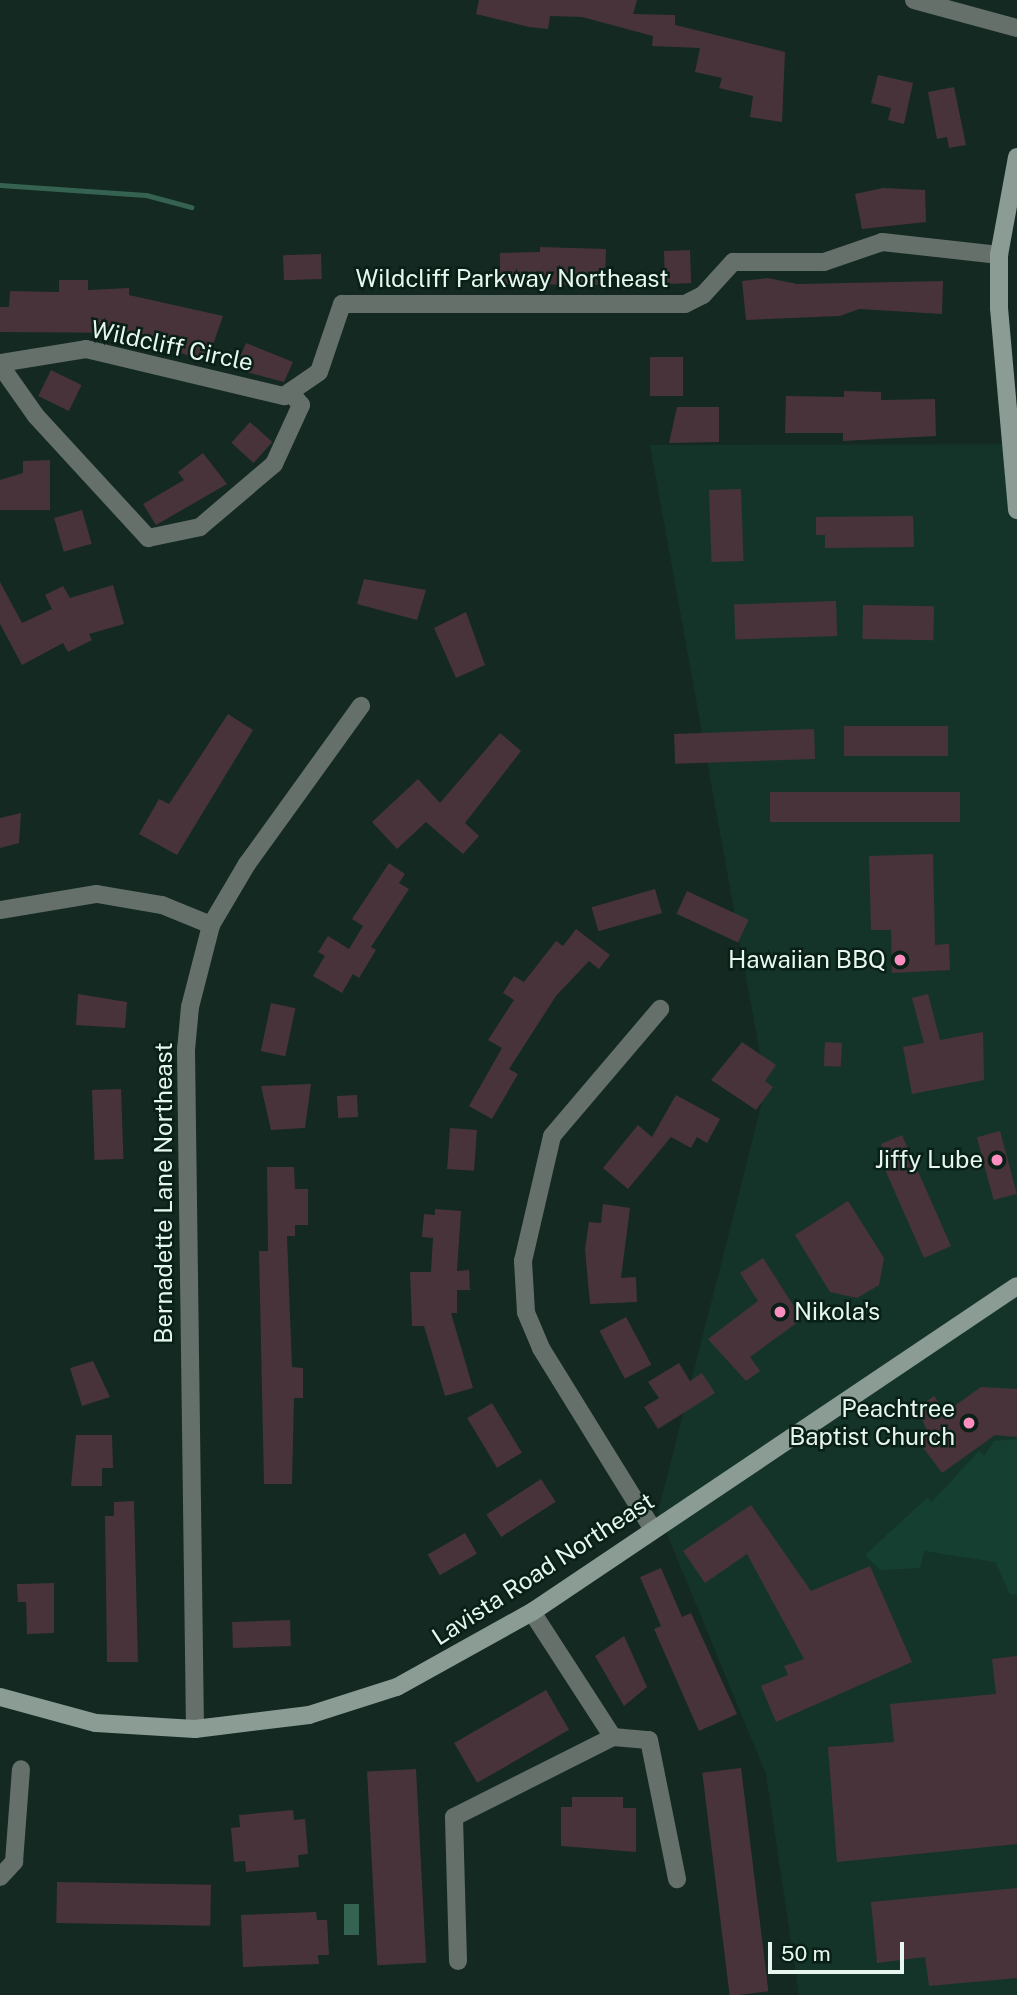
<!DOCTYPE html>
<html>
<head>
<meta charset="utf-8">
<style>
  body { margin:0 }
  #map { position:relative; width:1017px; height:1995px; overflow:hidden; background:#132921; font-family:"Public Sans",sans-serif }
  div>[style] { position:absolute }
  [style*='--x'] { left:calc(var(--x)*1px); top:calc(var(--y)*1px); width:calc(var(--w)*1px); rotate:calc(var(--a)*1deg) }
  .built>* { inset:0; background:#153429 }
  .green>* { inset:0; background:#153f30 }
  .water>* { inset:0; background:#366251; transform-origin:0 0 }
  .stream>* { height:5px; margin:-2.5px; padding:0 2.5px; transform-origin:2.5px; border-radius:2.5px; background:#366251 }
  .building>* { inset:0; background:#48333b; transform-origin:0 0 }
  .minor>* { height:18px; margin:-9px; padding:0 9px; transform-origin:9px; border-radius:9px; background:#65706b }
  .secondary>* { height:18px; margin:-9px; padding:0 9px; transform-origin:9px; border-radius:9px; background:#8a9c94 }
  .dots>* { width:19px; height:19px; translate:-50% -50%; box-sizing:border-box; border:4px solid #092017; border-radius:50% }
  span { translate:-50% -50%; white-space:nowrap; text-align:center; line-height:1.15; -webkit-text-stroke:5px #092017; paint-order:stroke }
  .street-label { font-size:24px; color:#e8f6f0 }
  .poi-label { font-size:24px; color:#e8f6f0 }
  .right { translate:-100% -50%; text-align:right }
  .left { translate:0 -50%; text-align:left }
  .scale { position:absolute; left:768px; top:1942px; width:136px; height:32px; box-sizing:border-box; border:4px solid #e8f6f0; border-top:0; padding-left:9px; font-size:21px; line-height:24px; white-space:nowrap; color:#e8f6f0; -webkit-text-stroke:5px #092017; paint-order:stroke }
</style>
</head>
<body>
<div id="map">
  <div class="built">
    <i style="clip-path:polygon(1011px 444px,1017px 506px,1017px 1995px,799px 1995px,766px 1774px,658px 1512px,766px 1087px,650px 445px)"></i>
  </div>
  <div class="green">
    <i style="clip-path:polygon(1017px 1439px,1017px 1595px,1010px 1594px,995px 1562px,924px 1551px,920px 1568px,880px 1570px,865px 1555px,927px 1498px,932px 1502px,979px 1451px,984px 1456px,994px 1441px)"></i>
  </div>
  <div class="water">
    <i style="left:344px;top:1904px;width:15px;height:31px"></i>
  </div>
  <div class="stream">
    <i style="--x:0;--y:185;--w:146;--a:3.9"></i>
    <i style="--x:146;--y:195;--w:47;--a:14.9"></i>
  </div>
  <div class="building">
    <i style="clip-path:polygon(479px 0,637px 0,633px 14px,675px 15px,675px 25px,785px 52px,782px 122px,750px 117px,753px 96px,719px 88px,722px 78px,695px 72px,700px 48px,652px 46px,653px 36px,582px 17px,550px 16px,548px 29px,529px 27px,476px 14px)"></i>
    <i style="clip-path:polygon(878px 75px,913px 83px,904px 124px,888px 120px,891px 108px,871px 103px)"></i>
    <i style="clip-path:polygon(954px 87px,966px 145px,949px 148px,947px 137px,937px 139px,928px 92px)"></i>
    <i style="clip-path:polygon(883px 188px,925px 190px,926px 222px,862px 229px,855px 194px)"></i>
    <i style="clip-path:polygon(540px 247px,606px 249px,605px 275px,599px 275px,598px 285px,500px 284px,500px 253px,540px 252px)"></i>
    <i style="left:690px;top:250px;width:33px;height:26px;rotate:88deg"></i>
    <i style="left:321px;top:254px;width:25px;height:38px;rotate:88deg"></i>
    <i style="clip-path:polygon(768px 278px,797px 284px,943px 281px,942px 314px,859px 309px,840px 316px,746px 320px,742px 281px)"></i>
    <i style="clip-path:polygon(59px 280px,88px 280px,88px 290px,129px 288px,129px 295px,223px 316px,207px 362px,181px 353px,184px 343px,134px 333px,0 332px,0 307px,9px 307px,10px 291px,59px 292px)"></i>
    <i style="clip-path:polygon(246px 343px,293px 362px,284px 382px,235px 369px)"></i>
    <i style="left:650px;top:357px;width:33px;height:39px"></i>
    <i style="left:51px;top:370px;width:34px;height:29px;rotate:26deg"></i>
    <i style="clip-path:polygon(844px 391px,881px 392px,881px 400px,935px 399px,936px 436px,843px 441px,843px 433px,785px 433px,786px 396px,844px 397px)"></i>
    <i style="clip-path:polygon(677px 407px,719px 407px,719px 442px,669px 443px)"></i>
    <i style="left:250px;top:422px;width:30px;height:28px;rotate:42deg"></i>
    <i style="clip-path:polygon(203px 453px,227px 484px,156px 525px,143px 504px,184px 480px,178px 472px)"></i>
    <i style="clip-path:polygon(50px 460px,50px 510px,0 510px,0 480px,23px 473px,23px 461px)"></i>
    <i style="left:741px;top:489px;width:72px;height:32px;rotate:88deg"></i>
    <i style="left:82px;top:510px;width:35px;height:29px;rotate:74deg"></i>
    <i style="clip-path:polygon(913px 516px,914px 547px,825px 548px,825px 535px,816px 535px,816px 517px)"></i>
    <i style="clip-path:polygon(364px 579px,426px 590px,417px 620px,357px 604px)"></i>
    <i style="clip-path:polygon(0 582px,22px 623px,52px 609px,45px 595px,63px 586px,70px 598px,113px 585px,124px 624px,89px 634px,92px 640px,68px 652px,63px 643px,22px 665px,0 624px)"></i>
    <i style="left:836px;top:601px;width:35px;height:102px;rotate:88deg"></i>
    <i style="left:863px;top:605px;width:71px;height:34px;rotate:1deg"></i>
    <i style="clip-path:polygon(466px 612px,485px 665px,456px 678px,434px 628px)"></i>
    <i style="clip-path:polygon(228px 714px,253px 730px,177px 855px,139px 834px,159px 799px,169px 804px)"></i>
    <i style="left:948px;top:726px;width:30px;height:104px;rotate:90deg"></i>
    <i style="left:814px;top:729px;width:30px;height:140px;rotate:88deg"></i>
    <i style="clip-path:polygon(500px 733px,521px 751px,465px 823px,479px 836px,463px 854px,426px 822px,397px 849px,372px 822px,418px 779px,440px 803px)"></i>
    <i style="left:960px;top:792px;width:30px;height:190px;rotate:90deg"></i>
    <i style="clip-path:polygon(21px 813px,19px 843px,0 848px,0 818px)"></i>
    <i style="clip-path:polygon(933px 854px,935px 945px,949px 944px,950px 970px,892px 973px,891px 930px,871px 930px,869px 856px)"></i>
    <i style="clip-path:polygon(389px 863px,405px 874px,399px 883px,409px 889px,371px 947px,376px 950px,359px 978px,353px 974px,342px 993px,313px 976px,325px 956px,318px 952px,328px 936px,349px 949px,363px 926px,352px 919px)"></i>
    <i style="left:655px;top:889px;width:25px;height:66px;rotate:74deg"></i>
    <i style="left:687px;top:891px;width:68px;height:25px;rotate:25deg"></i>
    <i style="clip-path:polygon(576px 929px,610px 955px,599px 969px,589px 961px,556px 996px,509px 1069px,518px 1074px,492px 1119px,469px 1106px,502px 1048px,488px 1040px,514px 1000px,503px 993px,514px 976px,524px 982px,556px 941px,563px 946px)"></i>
    <i style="clip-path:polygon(78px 994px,127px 1002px,125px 1028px,76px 1025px)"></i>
    <i style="clip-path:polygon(928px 994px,940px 1040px,983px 1032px,984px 1080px,912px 1094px,903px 1047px,924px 1043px,912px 998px)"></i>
    <i style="left:271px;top:1003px;width:25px;height:49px;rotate:12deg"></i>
    <i style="clip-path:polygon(742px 1042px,776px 1065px,765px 1081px,773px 1087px,756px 1110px,711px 1080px)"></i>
    <i style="left:825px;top:1042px;width:17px;height:24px;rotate:3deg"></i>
    <i style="clip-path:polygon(311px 1084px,305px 1128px,271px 1130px,261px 1086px)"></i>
    <i style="left:121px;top:1089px;width:70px;height:29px;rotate:88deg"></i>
    <i style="left:357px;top:1095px;width:22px;height:20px;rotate:87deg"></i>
    <i style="clip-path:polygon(676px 1095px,720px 1119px,707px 1143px,697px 1137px,691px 1148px,671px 1137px,628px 1189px,603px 1168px,638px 1125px,652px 1137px)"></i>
    <i style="left:450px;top:1128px;width:27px;height:41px;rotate:4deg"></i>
    <i style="left:1000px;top:1131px;width:65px;height:24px;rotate:75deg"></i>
    <i style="clip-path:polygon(902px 1135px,951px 1246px,924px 1258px,879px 1156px,885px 1153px,881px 1144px)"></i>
    <i style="clip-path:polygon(267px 1167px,294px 1167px,295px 1189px,308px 1189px,308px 1225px,295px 1225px,295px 1236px,287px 1236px,292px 1367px,303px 1368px,303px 1398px,294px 1398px,292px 1484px,264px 1484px,259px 1251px,268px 1251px)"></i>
    <i style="clip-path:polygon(848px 1201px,884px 1258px,879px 1285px,857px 1298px,830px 1292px,795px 1235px)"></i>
    <i style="clip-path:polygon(603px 1204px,630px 1208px,621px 1278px,636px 1277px,637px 1302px,590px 1304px,585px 1249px,589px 1222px,601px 1223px)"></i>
    <i style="clip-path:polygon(435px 1209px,461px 1211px,457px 1271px,469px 1270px,470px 1290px,457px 1290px,457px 1313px,451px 1313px,473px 1388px,445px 1396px,424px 1326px,412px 1326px,410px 1272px,431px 1272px,433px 1238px,422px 1237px,424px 1214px,435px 1215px)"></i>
    <i style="clip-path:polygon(763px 1258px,802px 1319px,750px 1357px,760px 1371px,746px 1381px,708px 1339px,758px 1301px,740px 1273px)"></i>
    <i style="left:626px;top:1317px;width:54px;height:30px;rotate:62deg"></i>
    <i style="clip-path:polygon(93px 1361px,110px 1397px,82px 1406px,70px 1368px)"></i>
    <i style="clip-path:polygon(679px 1363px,690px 1381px,702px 1373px,715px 1393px,658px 1429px,644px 1407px,659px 1398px,648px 1382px)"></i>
    <i style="clip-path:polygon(981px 1387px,1017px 1389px,1017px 1437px,995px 1435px,942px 1473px,916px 1438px,927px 1430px,917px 1408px,934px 1396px,946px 1412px)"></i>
    <i style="left:492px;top:1403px;width:58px;height:29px;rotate:59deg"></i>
    <i style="clip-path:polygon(76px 1435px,112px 1435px,113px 1468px,102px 1468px,102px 1486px,71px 1486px)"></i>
    <i style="left:541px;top:1479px;width:27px;height:65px;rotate:57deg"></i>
    <i style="clip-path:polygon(134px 1501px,138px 1662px,107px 1662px,105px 1516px,114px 1516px,114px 1502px)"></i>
    <i style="clip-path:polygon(751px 1505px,811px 1591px,870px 1566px,912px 1662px,776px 1722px,761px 1686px,788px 1675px,784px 1666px,804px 1659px,747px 1554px,705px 1583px,683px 1551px)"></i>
    <i style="left:465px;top:1533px;width:24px;height:43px;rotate:60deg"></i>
    <i style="clip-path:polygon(661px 1568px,682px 1617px,691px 1613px,737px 1714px,699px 1731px,654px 1629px,661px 1626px,640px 1577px)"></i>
    <i style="clip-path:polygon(54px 1583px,54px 1633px,27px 1634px,26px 1602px,18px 1602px,17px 1584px)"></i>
    <i style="left:290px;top:1620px;width:26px;height:58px;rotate:88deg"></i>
    <i style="clip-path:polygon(624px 1636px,647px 1687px,624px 1706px,595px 1656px)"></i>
    <i style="clip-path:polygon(1017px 1656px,1017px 1844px,837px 1862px,828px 1747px,894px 1742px,890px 1704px,996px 1694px,992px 1659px)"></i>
    <i style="left:546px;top:1690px;width:46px;height:106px;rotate:60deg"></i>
    <i style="left:741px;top:1768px;width:225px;height:39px;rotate:83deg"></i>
    <i style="left:416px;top:1769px;width:194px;height:49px;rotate:87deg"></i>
    <i style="clip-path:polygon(572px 1797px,623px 1797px,623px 1808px,636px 1808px,636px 1852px,561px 1846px,561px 1807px,572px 1807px)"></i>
    <i style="clip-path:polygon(293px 1810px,294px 1820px,305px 1819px,308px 1854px,298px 1855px,299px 1867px,246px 1872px,245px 1861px,234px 1862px,231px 1828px,240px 1827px,239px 1815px)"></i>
    <i style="left:57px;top:1882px;width:154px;height:41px;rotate:1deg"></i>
    <i style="clip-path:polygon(1017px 1888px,1017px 1978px,929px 1986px,925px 1957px,877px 1963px,871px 1902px)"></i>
    <i style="clip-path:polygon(316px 1912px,317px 1920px,327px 1920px,329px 1955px,318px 1955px,319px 1964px,243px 1967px,241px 1915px)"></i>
  </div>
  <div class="minor">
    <i style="--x:914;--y:0;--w:107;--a:15.2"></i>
    <i style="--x:0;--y:363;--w:87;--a:-9.2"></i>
    <i style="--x:86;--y:349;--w:204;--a:13.4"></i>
    <i style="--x:284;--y:396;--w:42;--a:-34.4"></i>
    <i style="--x:319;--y:372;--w:72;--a:-71.3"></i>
    <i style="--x:342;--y:304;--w:343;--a:0"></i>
    <i style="--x:685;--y:304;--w:20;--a:-27"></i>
    <i style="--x:703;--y:295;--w:45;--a:-47.7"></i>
    <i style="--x:733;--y:262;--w:91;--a:0"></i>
    <i style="--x:824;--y:262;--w:61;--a:-19"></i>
    <i style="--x:882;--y:242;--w:118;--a:6.3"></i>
    <i style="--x:0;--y:365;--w:62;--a:54.8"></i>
    <i style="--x:36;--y:416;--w:166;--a:47.4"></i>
    <i style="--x:148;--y:538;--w:53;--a:-11.9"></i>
    <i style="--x:200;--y:527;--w:97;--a:-40.4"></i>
    <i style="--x:274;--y:464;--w:65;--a:-65.4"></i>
    <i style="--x:301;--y:405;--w:17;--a:-130"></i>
    <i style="--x:0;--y:910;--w:98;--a:-9.4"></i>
    <i style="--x:97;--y:894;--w:66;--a:9.6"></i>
    <i style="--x:162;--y:905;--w:53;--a:22.2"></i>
    <i style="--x:652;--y:1528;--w:211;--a:-121.7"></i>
    <i style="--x:541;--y:1348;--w:39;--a:-113"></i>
    <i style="--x:526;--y:1312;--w:51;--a:-93.4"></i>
    <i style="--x:523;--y:1261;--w:128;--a:-76.9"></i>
    <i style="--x:552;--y:1136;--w:167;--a:-49.6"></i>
    <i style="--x:532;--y:1612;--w:149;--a:57.1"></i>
    <i style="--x:195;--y:1729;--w:679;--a:-90.76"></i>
    <i style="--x:186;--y:1050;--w:43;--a:-84.7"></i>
    <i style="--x:190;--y:1007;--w:85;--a:-75.6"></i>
    <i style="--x:211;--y:925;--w:71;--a:-59.5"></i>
    <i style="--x:247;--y:864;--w:195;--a:-54.2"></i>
    <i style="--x:0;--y:1877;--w:21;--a:-47"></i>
    <i style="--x:14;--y:1862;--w:93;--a:-85.7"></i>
    <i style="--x:458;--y:1961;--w:144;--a:-91.6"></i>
    <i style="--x:454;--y:1817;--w:178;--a:-26.7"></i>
    <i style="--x:613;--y:1737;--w:36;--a:5"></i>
    <i style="--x:649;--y:1740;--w:142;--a:78.6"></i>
  </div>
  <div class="secondary">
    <i style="--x:1017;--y:157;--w:100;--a:100.4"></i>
    <i style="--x:999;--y:255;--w:53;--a:90"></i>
    <i style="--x:999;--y:308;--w:203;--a:84.9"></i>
    <i style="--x:0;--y:1697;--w:99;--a:15.2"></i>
    <i style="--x:96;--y:1723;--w:99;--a:3.5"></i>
    <i style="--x:195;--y:1729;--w:115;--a:-7"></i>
    <i style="--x:309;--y:1715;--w:92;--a:-17.7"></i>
    <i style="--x:397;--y:1687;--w:154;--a:-29.1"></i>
    <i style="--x:532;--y:1612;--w:584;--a:-33.91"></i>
  </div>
  <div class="dots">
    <i style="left:900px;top:960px;background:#fd8ec0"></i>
    <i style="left:997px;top:1160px;background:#fd8ec0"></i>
    <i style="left:780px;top:1312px;background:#fd8ec0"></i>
    <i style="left:969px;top:1423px;background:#fd8ec0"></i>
  </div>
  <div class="street-label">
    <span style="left:512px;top:279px">Wildcliff Parkway Northeast</span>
    <span style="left:172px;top:346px;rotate:12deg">Wildcliff Circle</span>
    <span style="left:164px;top:1193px;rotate:-90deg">Bernadette Lane Northeast</span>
    <span style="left:543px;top:1569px;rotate:-33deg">Lavista Road Northeast</span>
  </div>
  <div class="poi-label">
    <span class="right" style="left:886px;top:960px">Hawaiian BBQ</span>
    <span class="right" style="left:983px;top:1160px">Jiffy Lube</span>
    <span class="left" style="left:794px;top:1312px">Nikola's</span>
    <span class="right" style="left:955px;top:1423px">Peachtree<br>Baptist Church</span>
  </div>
  <div class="scale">50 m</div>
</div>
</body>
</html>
